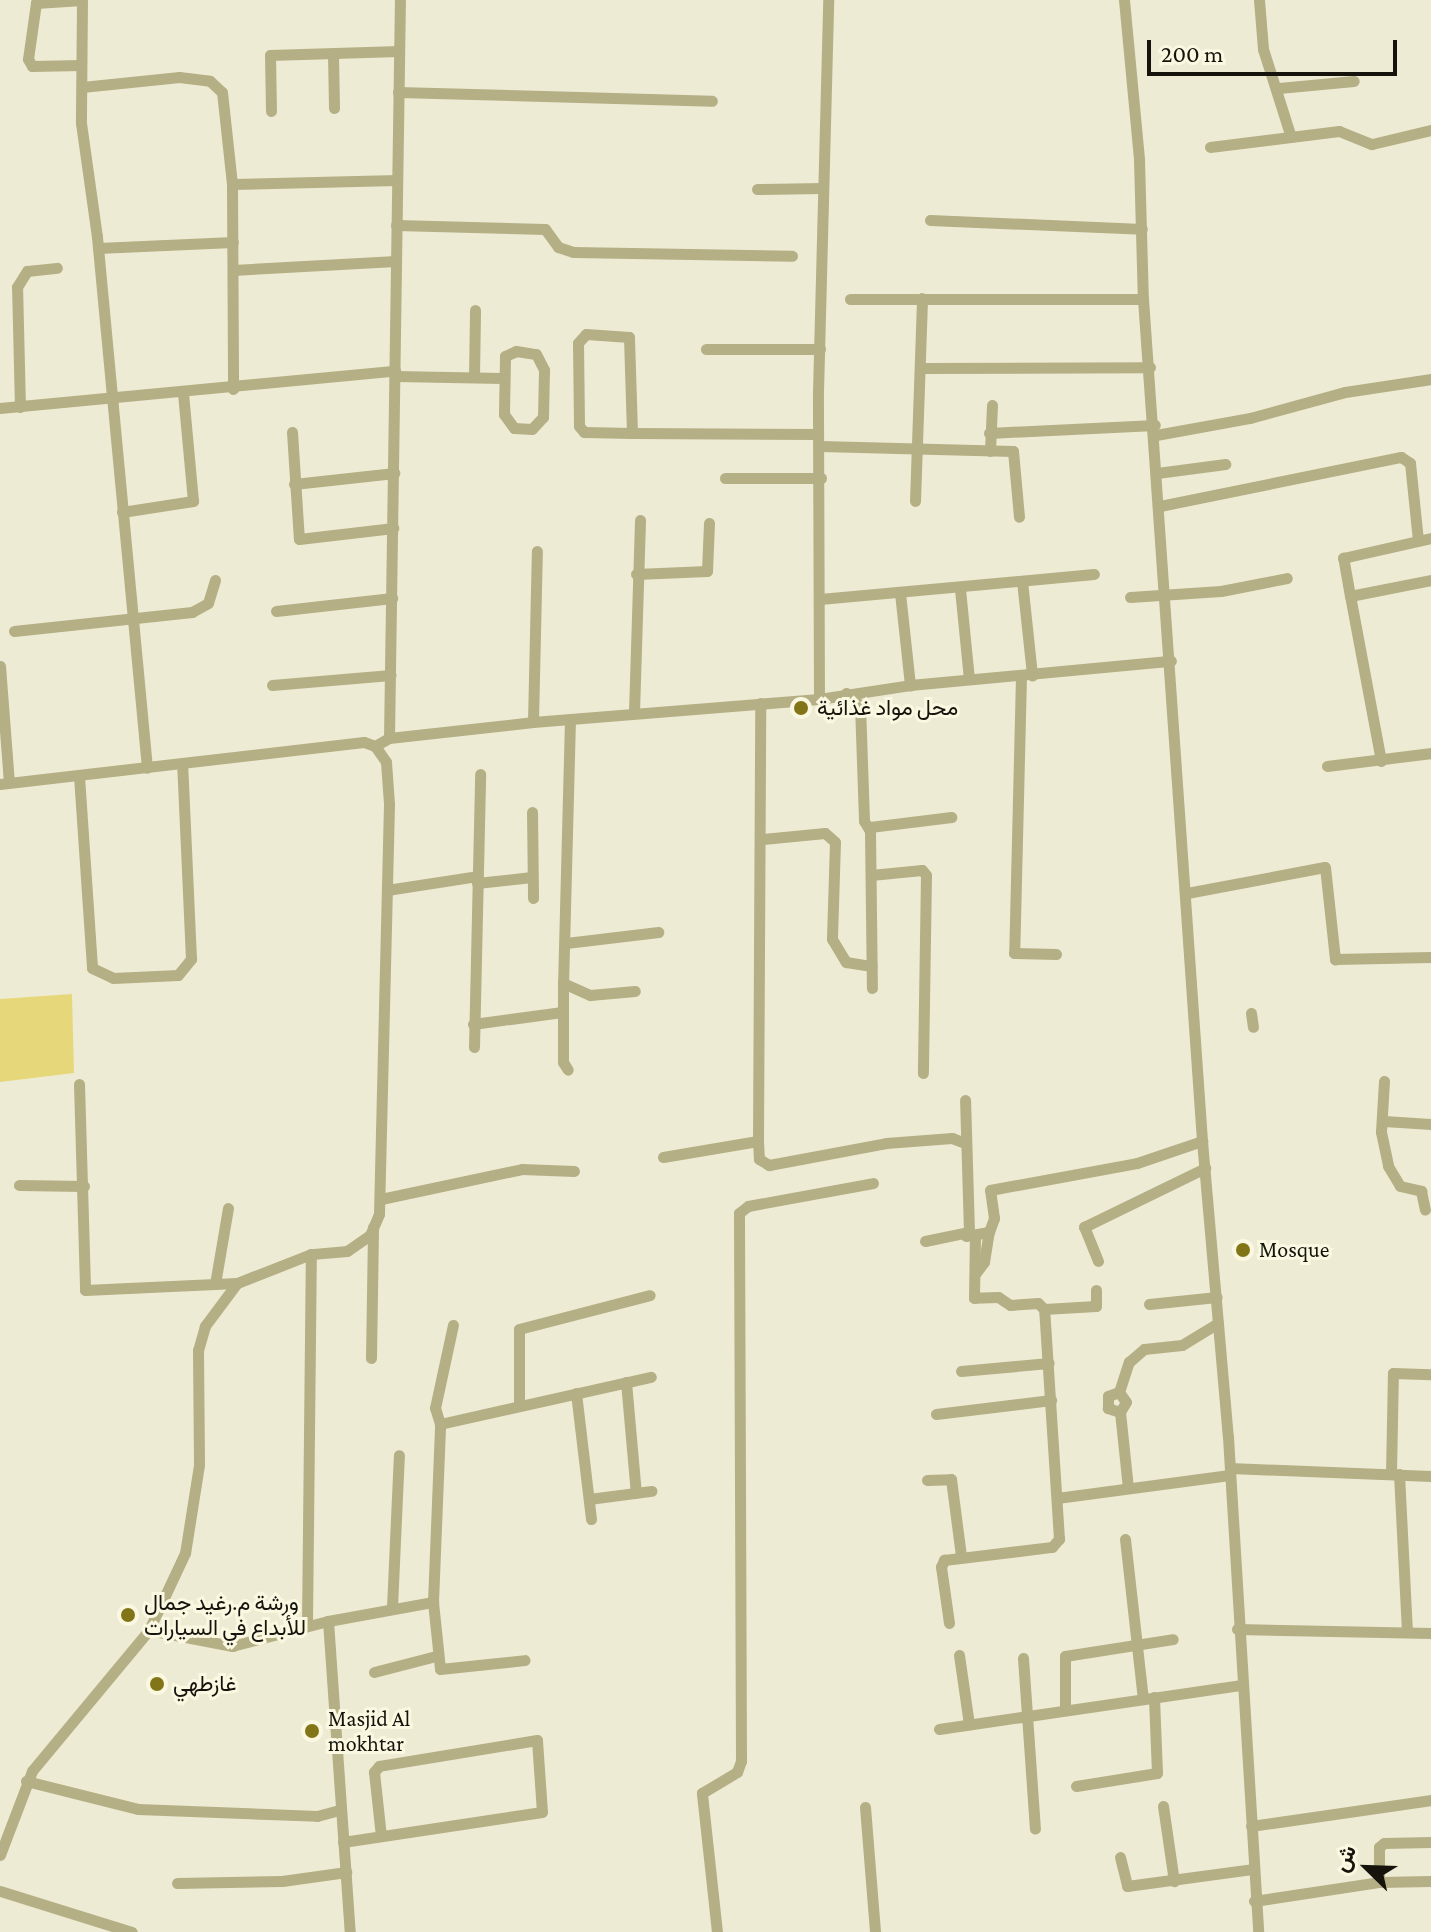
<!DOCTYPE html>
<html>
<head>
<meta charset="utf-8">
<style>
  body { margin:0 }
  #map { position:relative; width:1431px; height:1932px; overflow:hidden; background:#eeebd4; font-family:"Crimson Pro",Vazirmatn,serif }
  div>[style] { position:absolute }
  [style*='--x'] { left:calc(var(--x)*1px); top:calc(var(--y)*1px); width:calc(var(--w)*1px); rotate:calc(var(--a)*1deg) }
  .green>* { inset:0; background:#e6d87a }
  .minor>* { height:11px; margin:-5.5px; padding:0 5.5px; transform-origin:5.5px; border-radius:5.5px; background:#b5af85 }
  .dots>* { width:22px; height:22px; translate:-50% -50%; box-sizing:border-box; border:4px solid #fbf8e1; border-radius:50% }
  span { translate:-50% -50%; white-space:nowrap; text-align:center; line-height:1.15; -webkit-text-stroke:6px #fbf8e1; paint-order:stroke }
  .poi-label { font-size:22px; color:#15130c }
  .left { translate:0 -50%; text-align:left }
  .north { position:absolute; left:1327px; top:1828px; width:80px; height:80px; -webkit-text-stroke:6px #fbf8e1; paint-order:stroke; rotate:293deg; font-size:22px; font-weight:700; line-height:32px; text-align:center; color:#15130c }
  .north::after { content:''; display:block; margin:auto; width:28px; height:36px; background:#15130c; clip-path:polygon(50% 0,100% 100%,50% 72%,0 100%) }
  .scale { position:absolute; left:1147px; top:40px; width:250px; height:36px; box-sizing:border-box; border:4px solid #15130c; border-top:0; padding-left:10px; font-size:24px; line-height:28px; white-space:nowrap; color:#15130c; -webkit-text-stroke:6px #fbf8e1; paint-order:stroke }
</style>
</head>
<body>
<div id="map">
  <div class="green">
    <i style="clip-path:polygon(72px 994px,74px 1073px,0 1082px,0 999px)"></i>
  </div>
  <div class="minor">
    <i style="--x:82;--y:0;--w:123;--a:90.5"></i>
    <i style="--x:81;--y:123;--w:115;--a:82"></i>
    <i style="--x:97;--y:237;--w:533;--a:84.62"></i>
    <i style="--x:1124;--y:0;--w:161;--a:84.6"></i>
    <i style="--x:1139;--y:160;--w:139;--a:88.4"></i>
    <i style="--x:1143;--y:299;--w:844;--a:85.99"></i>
    <i style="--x:1202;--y:1141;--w:297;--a:85"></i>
    <i style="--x:1228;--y:1437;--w:496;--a:86.5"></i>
    <i style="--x:1259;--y:0;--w:49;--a:85.3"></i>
    <i style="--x:1263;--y:49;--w:89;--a:72.4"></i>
    <i style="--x:333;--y:55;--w:53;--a:88.9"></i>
    <i style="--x:81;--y:65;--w:49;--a:178.8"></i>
    <i style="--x:32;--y:66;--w:8;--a:-120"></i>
    <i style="--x:28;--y:59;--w:57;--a:-81.9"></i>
    <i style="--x:36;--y:3;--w:46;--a:-3.7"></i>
    <i style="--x:82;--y:87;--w:98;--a:-5.9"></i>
    <i style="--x:179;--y:77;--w:31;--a:7"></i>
    <i style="--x:210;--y:81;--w:16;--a:43"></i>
    <i style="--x:222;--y:92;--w:93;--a:83.8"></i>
    <i style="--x:232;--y:184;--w:205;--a:89.7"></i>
    <i style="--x:1279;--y:88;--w:75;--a:-5.3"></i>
    <i style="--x:398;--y:92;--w:314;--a:1.6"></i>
    <i style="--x:271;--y:111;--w:56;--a:-91"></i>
    <i style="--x:270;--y:55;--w:129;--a:-1.8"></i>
    <i style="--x:1210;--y:147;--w:130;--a:-7.1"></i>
    <i style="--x:1339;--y:131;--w:35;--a:22"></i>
    <i style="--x:1372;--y:144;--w:61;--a:-13.3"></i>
    <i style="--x:232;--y:184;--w:165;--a:-1.4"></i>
    <i style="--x:757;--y:189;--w:65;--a:-0.9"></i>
    <i style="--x:930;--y:220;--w:212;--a:2.4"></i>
    <i style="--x:396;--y:225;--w:149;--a:1.5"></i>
    <i style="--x:545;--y:229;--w:22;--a:54"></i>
    <i style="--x:558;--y:247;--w:16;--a:18"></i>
    <i style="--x:573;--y:252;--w:219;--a:1"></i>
    <i style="--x:98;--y:248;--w:135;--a:-2.5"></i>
    <i style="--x:233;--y:270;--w:163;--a:-3.2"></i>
    <i style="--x:850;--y:299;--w:293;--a:0"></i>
    <i style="--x:706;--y:349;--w:114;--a:0"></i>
    <i style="--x:516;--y:351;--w:20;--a:9"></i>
    <i style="--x:536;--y:354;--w:18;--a:63"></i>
    <i style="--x:544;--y:370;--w:47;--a:91.2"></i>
    <i style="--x:543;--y:417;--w:16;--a:133"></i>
    <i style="--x:532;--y:429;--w:18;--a:-177"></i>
    <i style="--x:514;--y:428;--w:17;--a:-126"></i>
    <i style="--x:504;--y:414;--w:58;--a:-89"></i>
    <i style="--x:505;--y:356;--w:12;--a:-24"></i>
    <i style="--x:920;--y:368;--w:230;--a:-0.2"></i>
    <i style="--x:395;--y:376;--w:107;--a:1.1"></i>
    <i style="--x:474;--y:377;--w:67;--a:-89.1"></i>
    <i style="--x:20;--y:407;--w:120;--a:-91.4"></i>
    <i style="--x:17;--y:287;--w:19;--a:-58"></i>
    <i style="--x:27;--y:271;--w:30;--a:-6"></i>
    <i style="--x:0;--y:408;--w:397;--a:-5.4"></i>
    <i style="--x:292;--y:432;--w:107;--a:86.3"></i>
    <i style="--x:299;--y:539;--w:95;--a:-6.7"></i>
    <i style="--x:632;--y:433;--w:96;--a:-91.8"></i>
    <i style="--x:629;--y:337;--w:43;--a:-176"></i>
    <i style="--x:586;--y:334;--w:12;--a:132"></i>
    <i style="--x:578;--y:343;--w:83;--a:89.3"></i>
    <i style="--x:579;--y:426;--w:8;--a:50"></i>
    <i style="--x:584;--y:432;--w:48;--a:1.2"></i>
    <i style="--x:632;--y:433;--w:186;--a:0.3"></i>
    <i style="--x:989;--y:433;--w:166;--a:-2.8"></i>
    <i style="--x:1156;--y:435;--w:96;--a:-10.3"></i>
    <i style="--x:1250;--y:418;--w:98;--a:-15.3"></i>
    <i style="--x:1345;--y:392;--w:87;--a:-8.6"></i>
    <i style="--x:820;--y:446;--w:193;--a:1.5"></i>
    <i style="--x:1013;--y:451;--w:66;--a:84.8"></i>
    <i style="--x:990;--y:451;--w:46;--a:-87.5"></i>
    <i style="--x:1157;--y:473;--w:69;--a:-7.5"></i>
    <i style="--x:725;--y:478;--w:96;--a:0"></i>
    <i style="--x:294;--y:484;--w:101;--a:-6.3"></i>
    <i style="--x:915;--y:501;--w:203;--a:-88"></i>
    <i style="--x:1160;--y:506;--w:246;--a:-11.5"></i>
    <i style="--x:1401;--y:457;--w:11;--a:34"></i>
    <i style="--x:1410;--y:463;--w:78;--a:84.1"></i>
    <i style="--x:122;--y:512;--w:72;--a:-8.8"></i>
    <i style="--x:193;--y:501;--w:108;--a:-95.3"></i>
    <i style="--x:636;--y:574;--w:71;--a:-2.4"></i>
    <i style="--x:707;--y:571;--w:48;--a:-87.6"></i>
    <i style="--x:1022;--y:581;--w:95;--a:83.9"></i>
    <i style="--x:960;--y:589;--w:90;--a:84.3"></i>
    <i style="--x:900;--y:593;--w:93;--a:83.8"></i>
    <i style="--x:1350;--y:596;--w:39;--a:-100"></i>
    <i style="--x:1343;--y:558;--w:90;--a:-12.8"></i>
    <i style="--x:1130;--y:597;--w:91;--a:-3.8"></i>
    <i style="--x:1221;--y:591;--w:67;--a:-11.1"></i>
    <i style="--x:820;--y:599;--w:275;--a:-5.2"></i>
    <i style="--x:276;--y:611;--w:117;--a:-6.4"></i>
    <i style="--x:14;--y:631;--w:179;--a:-6.1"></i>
    <i style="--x:192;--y:612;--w:18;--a:-29"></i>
    <i style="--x:208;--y:603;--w:24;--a:-73"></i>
    <i style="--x:0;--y:666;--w:117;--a:85.6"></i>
    <i style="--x:1021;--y:676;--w:277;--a:91.4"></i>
    <i style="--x:1014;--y:953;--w:42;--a:1.4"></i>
    <i style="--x:272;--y:685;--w:119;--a:-4.8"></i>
    <i style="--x:846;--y:693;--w:18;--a:41"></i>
    <i style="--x:860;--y:705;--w:116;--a:88"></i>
    <i style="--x:864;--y:821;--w:12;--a:59"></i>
    <i style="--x:870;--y:831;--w:157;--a:89.3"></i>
    <i style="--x:819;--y:699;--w:307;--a:-90.2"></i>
    <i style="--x:818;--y:392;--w:392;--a:-88.5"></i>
    <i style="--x:634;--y:712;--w:192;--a:-88.2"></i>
    <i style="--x:570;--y:719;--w:264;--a:91.5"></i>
    <i style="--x:563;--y:983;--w:30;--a:24"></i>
    <i style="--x:590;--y:995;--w:45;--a:-5.1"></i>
    <i style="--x:533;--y:722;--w:171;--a:-88.7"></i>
    <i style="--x:389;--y:738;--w:738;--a:-89.15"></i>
    <i style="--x:375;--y:746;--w:16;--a:-30"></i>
    <i style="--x:389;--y:738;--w:145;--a:-6.3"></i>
    <i style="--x:533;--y:722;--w:287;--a:-4.6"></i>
    <i style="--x:819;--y:699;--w:92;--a:-8.7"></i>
    <i style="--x:910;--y:685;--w:262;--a:-5.3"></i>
    <i style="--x:1381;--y:761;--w:168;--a:-100.6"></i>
    <i style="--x:1350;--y:596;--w:83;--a:-11.2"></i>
    <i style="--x:1327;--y:766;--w:105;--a:-7.1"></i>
    <i style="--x:79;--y:776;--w:192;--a:86.1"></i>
    <i style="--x:92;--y:968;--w:23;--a:25"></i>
    <i style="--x:113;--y:978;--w:65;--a:-2.6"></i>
    <i style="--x:178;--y:975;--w:21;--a:-51"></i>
    <i style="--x:191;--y:959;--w:195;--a:-92.6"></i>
    <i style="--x:0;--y:784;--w:366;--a:-6.6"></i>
    <i style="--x:364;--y:742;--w:12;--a:20"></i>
    <i style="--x:375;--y:746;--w:19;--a:55"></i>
    <i style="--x:386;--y:762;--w:42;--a:85.9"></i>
    <i style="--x:389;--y:804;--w:410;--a:91.4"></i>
    <i style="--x:379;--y:1214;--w:23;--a:113"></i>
    <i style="--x:370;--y:1235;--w:28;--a:145"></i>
    <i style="--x:347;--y:1251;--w:36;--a:175"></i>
    <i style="--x:311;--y:1254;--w:79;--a:158.6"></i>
    <i style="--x:237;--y:1283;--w:54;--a:126.7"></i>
    <i style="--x:205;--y:1326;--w:25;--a:106"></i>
    <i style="--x:198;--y:1350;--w:115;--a:89.5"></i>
    <i style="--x:199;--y:1465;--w:89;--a:99"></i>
    <i style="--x:185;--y:1553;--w:85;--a:115.1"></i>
    <i style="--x:149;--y:1630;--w:183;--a:129.7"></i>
    <i style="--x:32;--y:1771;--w:90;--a:110.9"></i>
    <i style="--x:532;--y:812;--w:86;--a:89.3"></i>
    <i style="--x:870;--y:827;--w:82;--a:-7"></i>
    <i style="--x:763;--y:839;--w:62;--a:-5.5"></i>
    <i style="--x:825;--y:833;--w:13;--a:42"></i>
    <i style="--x:835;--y:842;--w:97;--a:91.8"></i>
    <i style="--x:832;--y:939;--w:27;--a:59"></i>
    <i style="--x:846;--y:962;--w:26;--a:9"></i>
    <i style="--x:871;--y:875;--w:51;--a:-5.6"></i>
    <i style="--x:922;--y:870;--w:6;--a:51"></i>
    <i style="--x:926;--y:875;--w:198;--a:90.9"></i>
    <i style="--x:477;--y:883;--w:55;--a:-6.2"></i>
    <i style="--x:387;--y:890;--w:91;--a:-8.8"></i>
    <i style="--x:1187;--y:893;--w:140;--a:-10.7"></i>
    <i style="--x:1325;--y:867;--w:93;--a:83.8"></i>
    <i style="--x:1335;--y:959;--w:96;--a:-1.2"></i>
    <i style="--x:566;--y:943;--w:93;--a:-6.8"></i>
    <i style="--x:563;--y:983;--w:79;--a:90"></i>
    <i style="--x:563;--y:1062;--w:9;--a:58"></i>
    <i style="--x:1251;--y:1013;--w:14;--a:82"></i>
    <i style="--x:473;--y:1024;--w:90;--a:-7.7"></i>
    <i style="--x:474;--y:1047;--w:273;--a:-88.7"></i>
    <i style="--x:1384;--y:1081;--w:51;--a:93.4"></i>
    <i style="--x:1381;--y:1132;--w:35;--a:78"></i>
    <i style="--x:1388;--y:1166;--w:23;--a:59"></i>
    <i style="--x:1400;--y:1186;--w:22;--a:13"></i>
    <i style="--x:1421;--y:1191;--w:19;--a:78"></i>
    <i style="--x:79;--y:1084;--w:206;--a:88.3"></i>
    <i style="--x:85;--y:1290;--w:152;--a:-2.6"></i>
    <i style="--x:1384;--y:1121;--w:47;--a:3.7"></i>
    <i style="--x:758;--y:1141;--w:18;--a:87"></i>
    <i style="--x:759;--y:1159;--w:12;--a:31"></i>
    <i style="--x:769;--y:1165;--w:119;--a:-10.6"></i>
    <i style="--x:886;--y:1143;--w:66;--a:-4.3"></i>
    <i style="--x:952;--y:1138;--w:14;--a:21"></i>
    <i style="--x:663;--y:1157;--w:96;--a:-9.6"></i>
    <i style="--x:758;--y:1141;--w:438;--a:-89.7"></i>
    <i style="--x:19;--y:1185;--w:65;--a:0.9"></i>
    <i style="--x:381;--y:1199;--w:144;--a:-12"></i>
    <i style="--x:522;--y:1169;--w:52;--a:2.2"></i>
    <i style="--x:966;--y:1236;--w:23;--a:-10"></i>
    <i style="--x:989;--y:1232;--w:15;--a:-70"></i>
    <i style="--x:994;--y:1218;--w:28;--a:-98"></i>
    <i style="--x:990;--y:1190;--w:149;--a:-10.4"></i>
    <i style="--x:1137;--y:1163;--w:69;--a:-18.7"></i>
    <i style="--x:925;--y:1241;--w:45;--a:-11.6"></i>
    <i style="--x:969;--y:1232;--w:132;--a:-91.7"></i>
    <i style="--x:1098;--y:1261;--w:37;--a:-112"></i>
    <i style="--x:1084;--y:1227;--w:135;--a:-26"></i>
    <i style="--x:975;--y:1274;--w:15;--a:-53"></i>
    <i style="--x:984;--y:1262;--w:30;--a:-81"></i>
    <i style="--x:215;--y:1284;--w:77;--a:-80.3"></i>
    <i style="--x:1149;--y:1304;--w:68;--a:-5.9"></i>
    <i style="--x:1044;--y:1309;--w:52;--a:-3.3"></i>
    <i style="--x:1096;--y:1306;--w:16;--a:-90"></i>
    <i style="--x:371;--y:1358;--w:131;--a:-89.1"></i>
    <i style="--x:961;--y:1371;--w:88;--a:-5.2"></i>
    <i style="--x:626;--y:1382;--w:111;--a:84.9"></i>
    <i style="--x:1119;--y:1392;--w:32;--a:-72"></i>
    <i style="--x:1129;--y:1362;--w:20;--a:-41"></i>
    <i style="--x:1144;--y:1349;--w:38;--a:-6"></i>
    <i style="--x:1182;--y:1345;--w:42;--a:-31.4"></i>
    <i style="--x:1119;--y:1392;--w:12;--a:55"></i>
    <i style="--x:1126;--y:1402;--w:12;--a:121"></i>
    <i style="--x:1120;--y:1412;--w:13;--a:-162"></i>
    <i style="--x:1108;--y:1408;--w:12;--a:-90"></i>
    <i style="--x:1108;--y:1396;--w:12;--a:-20"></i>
    <i style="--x:576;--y:1393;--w:127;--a:83.2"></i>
    <i style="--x:519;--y:1405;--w:76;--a:-90"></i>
    <i style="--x:519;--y:1329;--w:135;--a:-14.5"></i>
    <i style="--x:1120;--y:1412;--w:76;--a:84"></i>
    <i style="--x:936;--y:1414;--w:116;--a:-6.9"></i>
    <i style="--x:440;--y:1424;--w:17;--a:-107"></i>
    <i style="--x:435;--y:1408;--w:85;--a:-77.8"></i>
    <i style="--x:1230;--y:1468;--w:201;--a:2.3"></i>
    <i style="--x:1391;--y:1474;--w:101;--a:-88.9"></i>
    <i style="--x:1393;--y:1373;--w:38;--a:2"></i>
    <i style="--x:1399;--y:1474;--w:158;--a:87.1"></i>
    <i style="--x:927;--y:1480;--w:24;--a:-2"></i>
    <i style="--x:951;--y:1479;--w:78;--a:82.6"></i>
    <i style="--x:1057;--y:1498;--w:174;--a:-7.6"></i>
    <i style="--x:589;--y:1499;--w:63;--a:-7.4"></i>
    <i style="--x:1125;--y:1539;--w:161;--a:83.6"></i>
    <i style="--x:433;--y:1602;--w:178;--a:-87.7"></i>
    <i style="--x:440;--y:1424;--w:216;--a:-12.6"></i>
    <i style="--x:392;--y:1607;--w:152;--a:-87.4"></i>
    <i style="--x:328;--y:1621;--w:107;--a:-10.3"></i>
    <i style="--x:433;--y:1602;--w:67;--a:84"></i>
    <i style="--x:440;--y:1669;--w:85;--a:-6"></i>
    <i style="--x:949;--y:1623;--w:57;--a:-98.1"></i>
    <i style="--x:941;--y:1567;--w:8;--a:-67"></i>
    <i style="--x:944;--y:1560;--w:109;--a:-6.9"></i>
    <i style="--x:1052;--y:1547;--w:11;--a:-49"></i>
    <i style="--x:1059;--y:1539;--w:230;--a:-93.7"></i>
    <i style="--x:1044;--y:1309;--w:8;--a:-135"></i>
    <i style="--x:1038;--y:1303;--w:28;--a:176"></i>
    <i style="--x:1010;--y:1305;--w:14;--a:-146"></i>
    <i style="--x:998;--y:1297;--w:24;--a:178"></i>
    <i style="--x:974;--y:1298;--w:61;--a:-89.1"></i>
    <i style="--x:307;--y:1624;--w:370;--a:-89.4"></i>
    <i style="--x:1237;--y:1629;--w:194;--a:1.2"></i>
    <i style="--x:149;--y:1630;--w:85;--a:10.9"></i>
    <i style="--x:232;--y:1646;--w:99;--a:-14.6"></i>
    <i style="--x:328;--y:1621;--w:312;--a:86"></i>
    <i style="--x:959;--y:1655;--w:70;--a:81.8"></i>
    <i style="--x:1023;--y:1658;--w:171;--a:86"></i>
    <i style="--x:374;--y:1672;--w:64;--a:-14.5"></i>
    <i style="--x:1065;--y:1709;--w:53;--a:-90"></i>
    <i style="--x:1065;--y:1656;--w:109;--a:-8.9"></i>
    <i style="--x:939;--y:1729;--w:306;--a:-8.3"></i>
    <i style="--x:26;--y:1781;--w:115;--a:14"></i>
    <i style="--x:138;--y:1809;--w:179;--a:2.2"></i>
    <i style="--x:317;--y:1816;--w:23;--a:-15"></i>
    <i style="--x:1076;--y:1786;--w:82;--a:-9.1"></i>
    <i style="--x:1157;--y:1773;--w:76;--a:-92.3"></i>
    <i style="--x:1163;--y:1806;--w:76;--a:81.7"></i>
    <i style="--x:865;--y:1807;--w:125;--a:85.4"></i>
    <i style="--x:1251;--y:1826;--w:182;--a:-8.2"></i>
    <i style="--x:343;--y:1842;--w:201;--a:-8.6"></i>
    <i style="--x:542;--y:1812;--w:72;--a:-94"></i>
    <i style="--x:537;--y:1740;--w:160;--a:170.7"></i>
    <i style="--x:379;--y:1766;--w:8;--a:130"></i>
    <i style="--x:374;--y:1772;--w:64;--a:83.8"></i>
    <i style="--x:1120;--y:1857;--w:30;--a:76"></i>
    <i style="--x:1127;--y:1886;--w:126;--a:-7.7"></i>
    <i style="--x:1379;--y:1882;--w:35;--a:-90"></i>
    <i style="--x:1379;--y:1847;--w:6;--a:-39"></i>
    <i style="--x:1384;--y:1843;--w:47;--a:-1.2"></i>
    <i style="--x:177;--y:1883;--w:105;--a:-1.1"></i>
    <i style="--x:282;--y:1881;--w:65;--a:-8"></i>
    <i style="--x:0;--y:1891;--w:138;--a:17.3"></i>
    <i style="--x:1254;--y:1901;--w:126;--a:-8.6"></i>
    <i style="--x:1379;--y:1882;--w:52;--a:-1.1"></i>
    <i style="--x:717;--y:1932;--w:140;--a:-96.2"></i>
    <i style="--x:702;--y:1793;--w:41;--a:-31"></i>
    <i style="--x:737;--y:1772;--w:12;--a:-70"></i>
    <i style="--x:741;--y:1761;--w:548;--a:-90.21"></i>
    <i style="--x:739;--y:1213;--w:11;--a:-38"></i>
    <i style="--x:748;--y:1206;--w:127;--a:-10.4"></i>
  </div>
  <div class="dots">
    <i style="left:801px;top:708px;background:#827518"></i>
    <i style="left:1243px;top:1250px;background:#827518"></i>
    <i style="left:128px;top:1615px;background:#827518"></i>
    <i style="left:157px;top:1684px;background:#827518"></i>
    <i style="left:312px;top:1731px;background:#827518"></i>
  </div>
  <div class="poi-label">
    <span class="left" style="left:817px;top:708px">محل مواد غذائية</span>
    <span class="left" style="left:1259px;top:1250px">Mosque</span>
    <span class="left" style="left:144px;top:1615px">ورشة م.رغيد جمال<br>للأبداع في السيارات</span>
    <span class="left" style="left:173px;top:1684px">غازطهي</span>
    <span class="left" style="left:328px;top:1731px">Masjid Al<br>mokhtar</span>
  </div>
  <div class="north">ش</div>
  <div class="scale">200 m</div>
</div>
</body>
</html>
